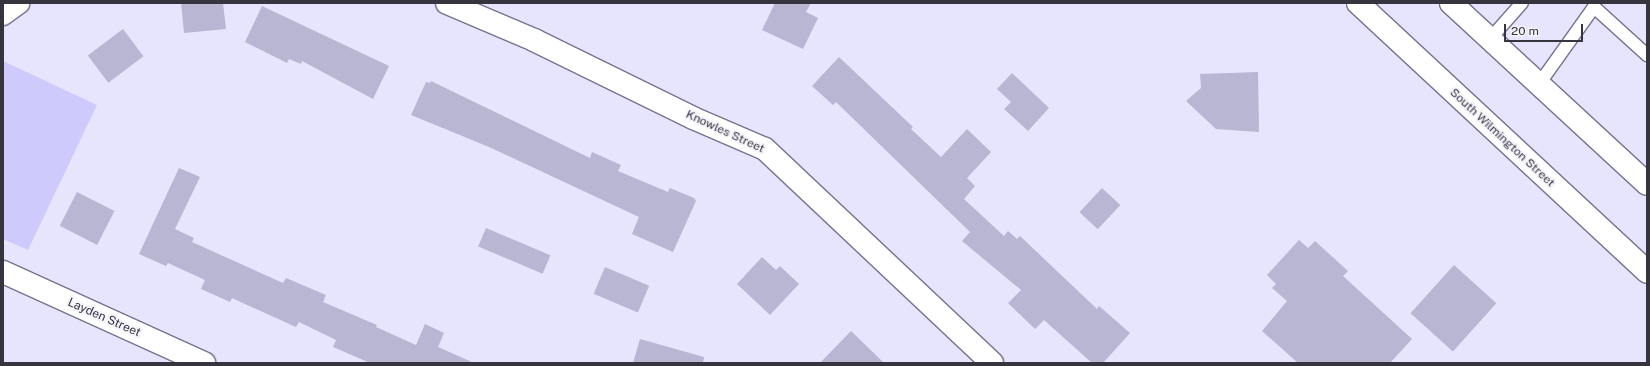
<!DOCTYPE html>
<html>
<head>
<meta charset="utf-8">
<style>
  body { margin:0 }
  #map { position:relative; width:1650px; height:366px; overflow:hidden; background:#e6e5fd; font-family:"Public Sans",sans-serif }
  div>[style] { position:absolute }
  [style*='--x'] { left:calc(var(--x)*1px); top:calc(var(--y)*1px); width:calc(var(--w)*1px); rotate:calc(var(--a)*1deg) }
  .green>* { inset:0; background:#cfcafc }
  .building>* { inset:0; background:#b8b6d3; transform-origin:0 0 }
  .roads { filter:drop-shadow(1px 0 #76738e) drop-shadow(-1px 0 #76738e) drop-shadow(0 1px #76738e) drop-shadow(0 -1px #76738e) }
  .lane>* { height:12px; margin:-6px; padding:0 6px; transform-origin:6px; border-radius:6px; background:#fff }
  .street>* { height:22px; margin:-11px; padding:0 11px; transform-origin:11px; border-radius:11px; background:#fff }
  .secondary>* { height:22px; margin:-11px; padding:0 11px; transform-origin:11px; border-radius:11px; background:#fff }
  span { translate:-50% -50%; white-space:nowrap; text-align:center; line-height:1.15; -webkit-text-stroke:4px #f5f4fa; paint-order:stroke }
  .street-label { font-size:12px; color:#35343f }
  .frame { position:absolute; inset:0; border:4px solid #35343f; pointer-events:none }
  .scale { position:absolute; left:1504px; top:24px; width:79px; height:18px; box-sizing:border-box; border:2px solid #35343f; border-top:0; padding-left:5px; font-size:12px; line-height:14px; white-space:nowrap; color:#35343f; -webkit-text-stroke:3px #f5f4fa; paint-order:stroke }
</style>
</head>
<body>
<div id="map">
  <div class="green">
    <i style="clip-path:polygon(3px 61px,97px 105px,28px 250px,3px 239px)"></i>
  </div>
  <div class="building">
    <i style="clip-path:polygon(181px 3px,223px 3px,226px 29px,184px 33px)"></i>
    <i style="clip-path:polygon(775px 3px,811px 3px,806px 12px,818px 18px,803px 49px,762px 30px)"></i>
    <i style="clip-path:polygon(262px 6px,389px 66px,373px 99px,302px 61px,301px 64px,289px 59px,287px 63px,245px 42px)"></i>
    <i style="left:123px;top:29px;width:34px;height:44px;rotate:53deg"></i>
    <i style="clip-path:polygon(839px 57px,913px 127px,911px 129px,941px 157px,967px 129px,991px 152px,967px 178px,975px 186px,964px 199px,1004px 236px,1008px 231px,1017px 239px,1020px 236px,1097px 309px,1099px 306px,1130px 333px,1103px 363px,1092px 363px,1044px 320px,1035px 329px,1008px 303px,1021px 290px,962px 241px,970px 232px,836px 102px,833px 105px,812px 86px)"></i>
    <i style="clip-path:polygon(1258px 72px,1259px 132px,1216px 129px,1186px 101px,1201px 88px,1200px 74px)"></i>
    <i style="clip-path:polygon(1012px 73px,1049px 108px,1028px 131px,1004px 109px,1011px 102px,997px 89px)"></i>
    <i style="clip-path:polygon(431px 81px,590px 158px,592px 152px,621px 165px,618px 171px,668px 192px,670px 188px,694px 198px,696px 201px,673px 252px,632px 234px,639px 217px,489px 147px,411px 115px,426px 82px,430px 83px)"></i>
    <i style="clip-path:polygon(179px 168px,200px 177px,175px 229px,194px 238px,192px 242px,283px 283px,286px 278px,326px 295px,323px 302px,377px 325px,376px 327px,416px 345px,425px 324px,444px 333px,438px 347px,474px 363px,370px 363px,333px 347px,336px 340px,299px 322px,296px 327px,232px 298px,230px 302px,201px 289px,205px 280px,168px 263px,166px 266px,139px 254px)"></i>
    <i style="left:1102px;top:188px;width:25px;height:33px;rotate:43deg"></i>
    <i style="left:77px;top:192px;width:42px;height:38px;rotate:27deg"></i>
    <i style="left:486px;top:228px;width:70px;height:20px;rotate:23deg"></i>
    <i style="clip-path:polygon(1299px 240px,1308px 248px,1315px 241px,1348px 271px,1343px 276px,1412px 339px,1390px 363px,1298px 363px,1262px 331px,1287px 301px,1272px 288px,1276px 284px,1267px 275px)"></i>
    <i style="clip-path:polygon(762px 257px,776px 270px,780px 266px,799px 284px,770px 315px,737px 284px)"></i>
    <i style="left:1454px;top:265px;width:57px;height:65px;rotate:42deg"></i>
    <i style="left:605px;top:267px;width:48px;height:29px;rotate:23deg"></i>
    <i style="clip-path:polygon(851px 331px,884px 363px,820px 363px)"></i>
    <i style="clip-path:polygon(640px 339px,704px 357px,703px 363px,633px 363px)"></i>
  </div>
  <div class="roads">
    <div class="lane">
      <i style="--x:1490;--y:39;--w:48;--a:-48.4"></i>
      <i style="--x:1539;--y:84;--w:95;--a:-54.5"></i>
      <i style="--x:1594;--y:7;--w:72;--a:42.2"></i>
    </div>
    <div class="street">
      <i style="--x:447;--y:3;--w:95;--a:23"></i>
      <i style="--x:534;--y:40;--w:177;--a:26.1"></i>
      <i style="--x:693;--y:118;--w:78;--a:23.3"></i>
      <i style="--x:765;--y:149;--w:312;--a:43.3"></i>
      <i style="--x:3;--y:14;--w:19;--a:-36"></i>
      <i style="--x:3;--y:272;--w:221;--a:24.4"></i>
    </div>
    <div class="secondary">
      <i style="--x:1358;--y:3;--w:395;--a:42.9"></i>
      <i style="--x:1451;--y:3;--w:267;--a:42.7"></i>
    </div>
  </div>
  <div class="street-label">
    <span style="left:725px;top:132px;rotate:25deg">Knowles Street</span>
    <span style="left:1502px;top:138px;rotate:43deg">South Wilmington Street</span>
    <span style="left:104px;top:318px;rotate:24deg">Layden Street</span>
  </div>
  <div class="frame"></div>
  <div class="scale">20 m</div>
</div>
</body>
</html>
